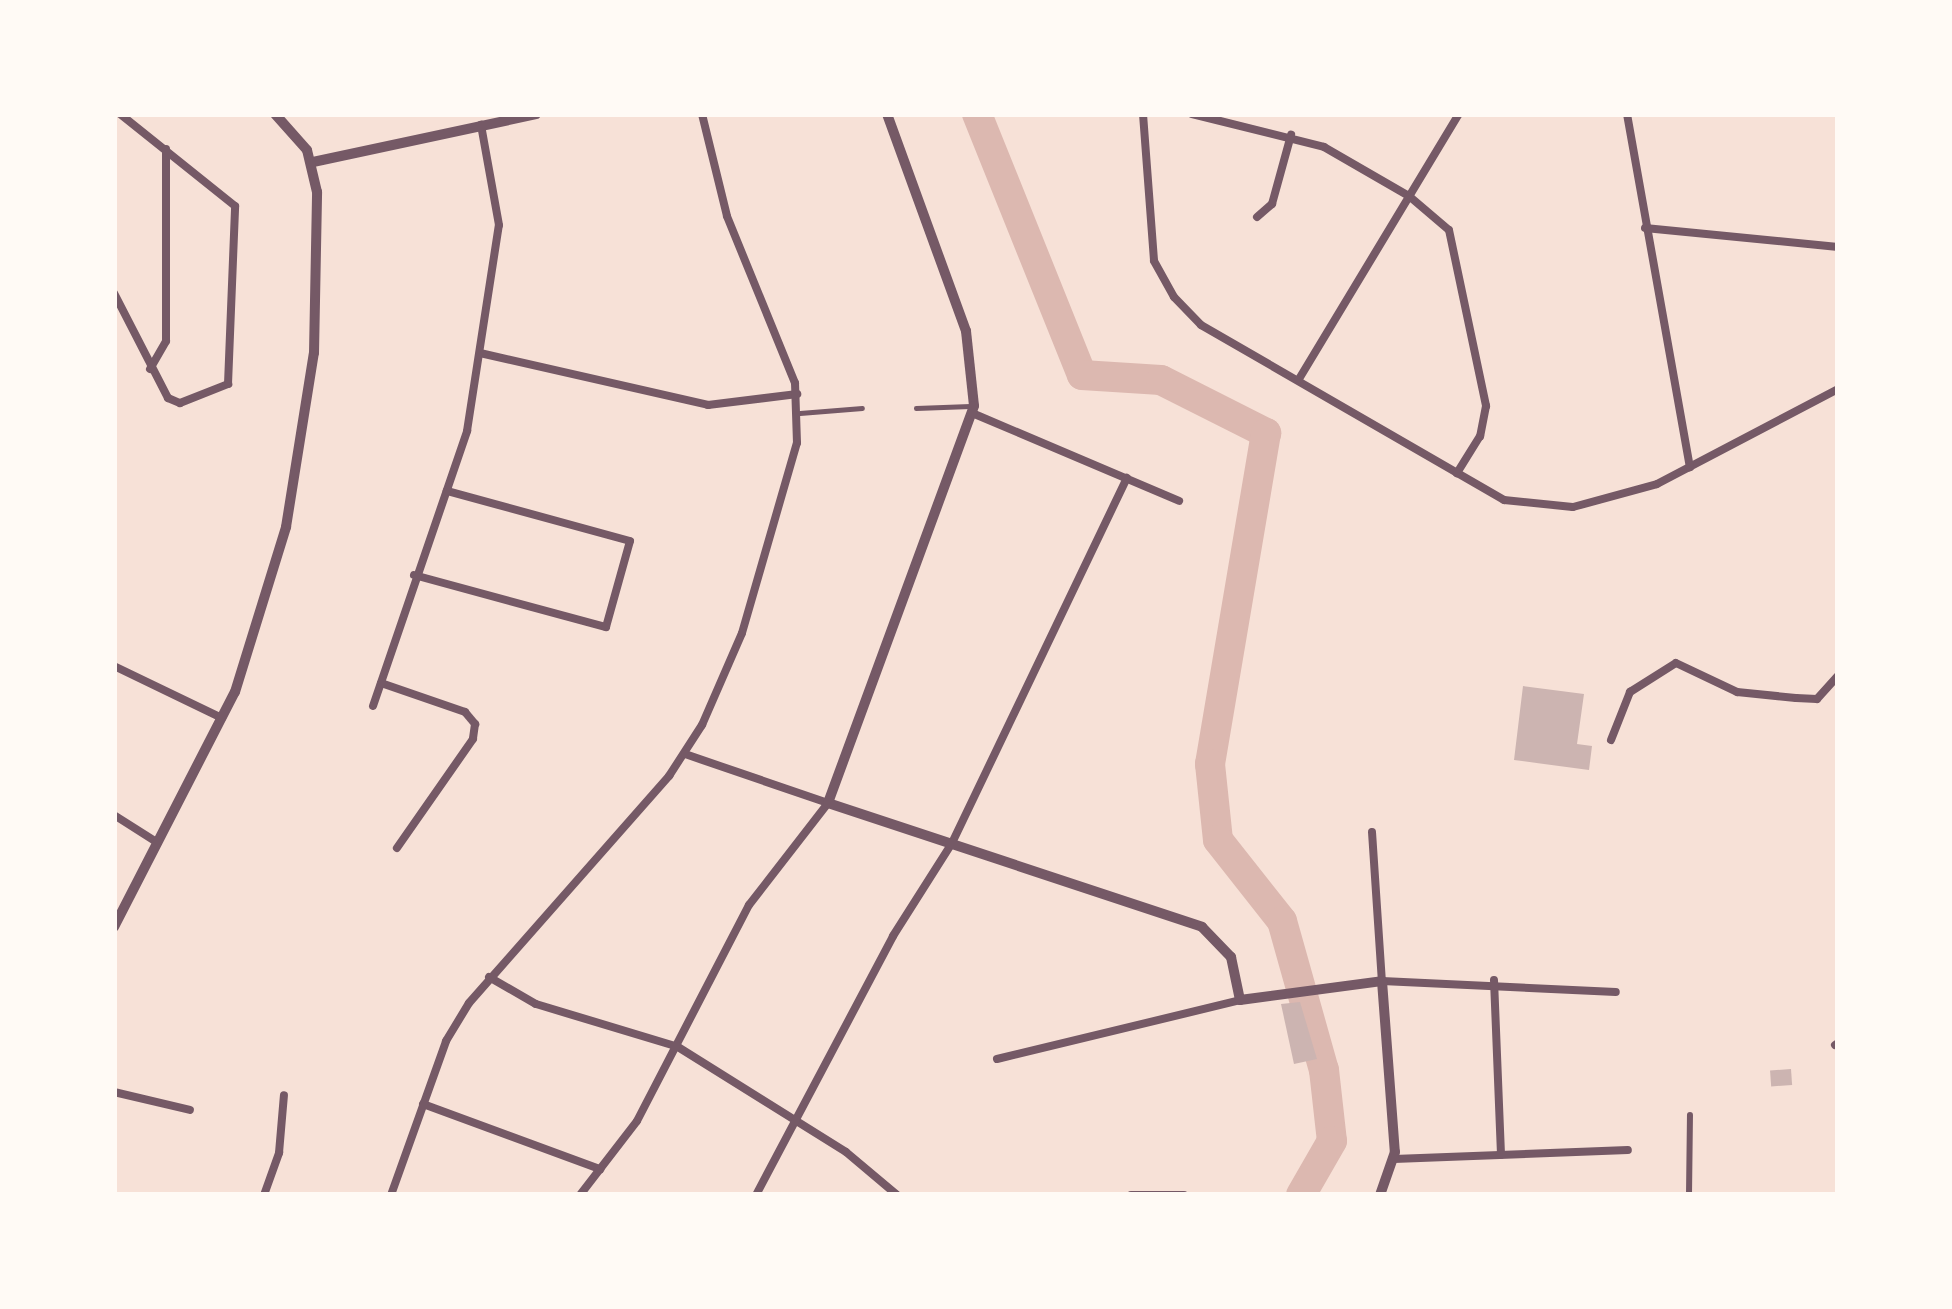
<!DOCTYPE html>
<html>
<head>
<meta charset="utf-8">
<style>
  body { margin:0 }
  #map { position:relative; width:1952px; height:1309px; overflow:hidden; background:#f7e1d7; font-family:"Work Sans",sans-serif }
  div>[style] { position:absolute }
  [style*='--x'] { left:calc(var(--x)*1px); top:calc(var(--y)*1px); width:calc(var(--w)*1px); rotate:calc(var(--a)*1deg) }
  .river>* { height:30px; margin:-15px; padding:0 15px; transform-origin:15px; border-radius:15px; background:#dcb8b0 }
  .building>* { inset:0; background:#ccb4b1; transform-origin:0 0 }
  .service>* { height:4.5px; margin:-2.25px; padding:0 2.25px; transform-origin:2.25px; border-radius:2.25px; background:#755966 }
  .pedestrian>* { height:6px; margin:-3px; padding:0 3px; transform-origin:3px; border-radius:3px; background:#755966 }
  .minor>* { height:8px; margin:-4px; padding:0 4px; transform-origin:4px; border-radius:4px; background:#755966 }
  .tertiary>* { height:10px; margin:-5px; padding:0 5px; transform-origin:5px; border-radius:5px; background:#755966 }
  span { translate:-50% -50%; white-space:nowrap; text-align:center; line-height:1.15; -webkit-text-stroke:9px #fffaf5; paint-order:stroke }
  .frame { position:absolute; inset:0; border:117px solid #fffaf5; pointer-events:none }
</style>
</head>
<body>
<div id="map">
  <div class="river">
    <i style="--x:977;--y:114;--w:281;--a:68.1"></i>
    <i style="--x:1082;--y:375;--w:79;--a:3.6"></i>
    <i style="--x:1161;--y:380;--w:118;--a:26.8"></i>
    <i style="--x:1266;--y:433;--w:336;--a:99.6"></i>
    <i style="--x:1210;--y:764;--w:76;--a:84"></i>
    <i style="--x:1218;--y:840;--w:103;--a:51.7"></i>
    <i style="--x:1282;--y:921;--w:155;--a:74.3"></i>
    <i style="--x:1324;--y:1070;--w:71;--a:83.6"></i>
    <i style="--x:1332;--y:1141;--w:62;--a:119.9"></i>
  </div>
  <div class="building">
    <i style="clip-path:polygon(1523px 686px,1584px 694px,1577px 744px,1592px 746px,1589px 770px,1514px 760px)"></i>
    <i style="clip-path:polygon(1300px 1002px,1317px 1059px,1294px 1064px,1281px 1004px)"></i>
    <i style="left:1791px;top:1069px;width:16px;height:21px;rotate:86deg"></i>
  </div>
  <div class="service">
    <i style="--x:916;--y:408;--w:54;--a:-2.1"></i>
    <i style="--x:800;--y:413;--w:62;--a:-4.6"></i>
  </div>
  <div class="pedestrian">
    <i style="--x:1689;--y:1195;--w:80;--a:-89.3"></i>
  </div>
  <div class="minor">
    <i style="--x:1143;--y:114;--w:147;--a:85.7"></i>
    <i style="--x:1154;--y:261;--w:41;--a:60.9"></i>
    <i style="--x:1174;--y:297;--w:39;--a:46"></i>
    <i style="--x:1201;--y:325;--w:350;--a:30"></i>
    <i style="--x:1504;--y:500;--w:69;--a:5.8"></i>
    <i style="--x:1573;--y:507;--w:87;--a:-15.3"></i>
    <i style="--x:1657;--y:484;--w:204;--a:-27.7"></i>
    <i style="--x:1192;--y:114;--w:136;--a:14"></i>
    <i style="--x:1324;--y:147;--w:98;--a:30"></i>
    <i style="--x:1409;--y:196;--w:52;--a:40.4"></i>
    <i style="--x:1449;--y:230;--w:180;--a:78.1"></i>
    <i style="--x:1486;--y:406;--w:31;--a:101"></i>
    <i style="--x:1480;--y:436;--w:44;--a:121.9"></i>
    <i style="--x:1627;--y:114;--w:359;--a:79.9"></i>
    <i style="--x:1257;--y:217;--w:20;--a:-41"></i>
    <i style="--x:1272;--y:204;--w:72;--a:-74.6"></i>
    <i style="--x:1645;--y:228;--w:194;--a:5.6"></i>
    <i style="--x:114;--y:293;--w:118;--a:62.8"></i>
    <i style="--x:168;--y:398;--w:13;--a:23"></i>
    <i style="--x:180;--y:403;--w:52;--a:-21.6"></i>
    <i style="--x:228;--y:384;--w:178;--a:-87.7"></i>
    <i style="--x:235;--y:206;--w:147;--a:-141.3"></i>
    <i style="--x:480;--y:353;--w:234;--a:12.8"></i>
    <i style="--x:708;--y:405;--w:90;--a:-7"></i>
    <i style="--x:150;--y:369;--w:32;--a:-60"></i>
    <i style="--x:166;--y:341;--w:192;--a:-90"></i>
    <i style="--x:1299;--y:379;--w:310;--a:-58.9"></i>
    <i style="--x:972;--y:413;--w:225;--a:23"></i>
    <i style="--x:414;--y:575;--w:199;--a:15.2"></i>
    <i style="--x:606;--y:627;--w:89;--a:-74.4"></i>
    <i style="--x:630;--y:541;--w:190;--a:-164.7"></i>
    <i style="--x:114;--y:666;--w:120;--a:25.7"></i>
    <i style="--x:381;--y:683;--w:89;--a:19"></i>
    <i style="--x:465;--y:712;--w:16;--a:50"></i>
    <i style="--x:475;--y:724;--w:15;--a:98"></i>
    <i style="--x:473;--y:739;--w:133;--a:124.9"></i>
    <i style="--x:373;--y:706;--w:291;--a:-71.1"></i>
    <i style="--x:467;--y:431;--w:208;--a:-81.2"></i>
    <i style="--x:499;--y:225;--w:102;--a:-100.2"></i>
    <i style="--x:1611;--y:740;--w:52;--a:-68.4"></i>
    <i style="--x:1630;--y:692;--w:54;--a:-32.2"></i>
    <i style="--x:1676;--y:663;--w:68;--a:25.4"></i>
    <i style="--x:1737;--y:692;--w:59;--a:5.8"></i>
    <i style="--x:1796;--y:698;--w:21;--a:3"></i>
    <i style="--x:1817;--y:699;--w:31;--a:-48"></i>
    <i style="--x:114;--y:815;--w:52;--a:32.5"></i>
    <i style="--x:1372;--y:832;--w:149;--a:86.2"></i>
    <i style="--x:1382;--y:981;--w:234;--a:2.7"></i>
    <i style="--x:489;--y:977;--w:54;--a:29.9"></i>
    <i style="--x:536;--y:1004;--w:148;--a:16.8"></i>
    <i style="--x:678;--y:1047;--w:198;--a:32"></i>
    <i style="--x:846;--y:1152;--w:67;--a:40.1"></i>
    <i style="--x:1494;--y:980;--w:175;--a:87.7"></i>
    <i style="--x:1835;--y:1045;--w:4;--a:-34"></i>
    <i style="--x:997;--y:1059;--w:250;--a:-13.6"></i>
    <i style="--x:114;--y:1092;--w:78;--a:13.3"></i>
    <i style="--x:423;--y:1104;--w:189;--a:20.2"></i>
    <i style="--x:1394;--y:1159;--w:234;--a:-2.2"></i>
    <i style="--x:264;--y:1195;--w:45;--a:-70.3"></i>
    <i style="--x:279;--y:1153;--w:58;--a:-85.1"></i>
    <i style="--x:391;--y:1195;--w:164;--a:-70.3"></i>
    <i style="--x:446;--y:1041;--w:44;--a:-58.8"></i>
    <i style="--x:469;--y:1003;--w:303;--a:-48.6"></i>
    <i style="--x:669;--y:776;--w:61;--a:-57.1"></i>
    <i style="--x:702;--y:725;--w:100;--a:-66.5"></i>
    <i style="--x:742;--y:633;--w:198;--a:-73.9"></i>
    <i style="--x:797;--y:443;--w:60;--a:-91.9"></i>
    <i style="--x:795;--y:383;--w:180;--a:-112.2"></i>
    <i style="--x:727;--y:216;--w:105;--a:-103.8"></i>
    <i style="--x:580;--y:1195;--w:93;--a:-52.4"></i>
    <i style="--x:637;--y:1121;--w:243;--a:-62.6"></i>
    <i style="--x:749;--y:905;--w:129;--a:-52.2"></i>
    <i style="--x:828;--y:803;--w:151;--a:-161.1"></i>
    <i style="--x:756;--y:1195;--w:293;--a:-62.1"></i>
    <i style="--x:893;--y:936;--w:110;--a:-57.6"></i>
    <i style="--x:952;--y:843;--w:405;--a:-64.4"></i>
    <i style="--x:1131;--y:1195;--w:53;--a:0"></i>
  </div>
  <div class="tertiary">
    <i style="--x:887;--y:114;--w:231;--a:70"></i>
    <i style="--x:966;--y:331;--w:75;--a:83.9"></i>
    <i style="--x:974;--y:406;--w:423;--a:110.2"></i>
    <i style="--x:828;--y:803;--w:394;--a:18.3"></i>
    <i style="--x:1202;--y:927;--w:42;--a:46"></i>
    <i style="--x:1231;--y:957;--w:44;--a:78.2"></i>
    <i style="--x:1240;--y:1000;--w:143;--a:-7.6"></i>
    <i style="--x:1382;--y:981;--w:171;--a:85.7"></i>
    <i style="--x:1395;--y:1152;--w:46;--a:109.2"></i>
    <i style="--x:313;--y:162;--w:228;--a:-12.1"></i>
    <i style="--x:114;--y:927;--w:264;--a:-62.8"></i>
    <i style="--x:235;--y:692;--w:173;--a:-72.8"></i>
    <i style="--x:286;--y:527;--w:176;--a:-80.9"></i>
    <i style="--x:314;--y:353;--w:161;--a:-88.9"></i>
    <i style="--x:317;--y:192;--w:43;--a:-103.4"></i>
    <i style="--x:307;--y:150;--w:48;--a:-131.6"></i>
  </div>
  <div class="frame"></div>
</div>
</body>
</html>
